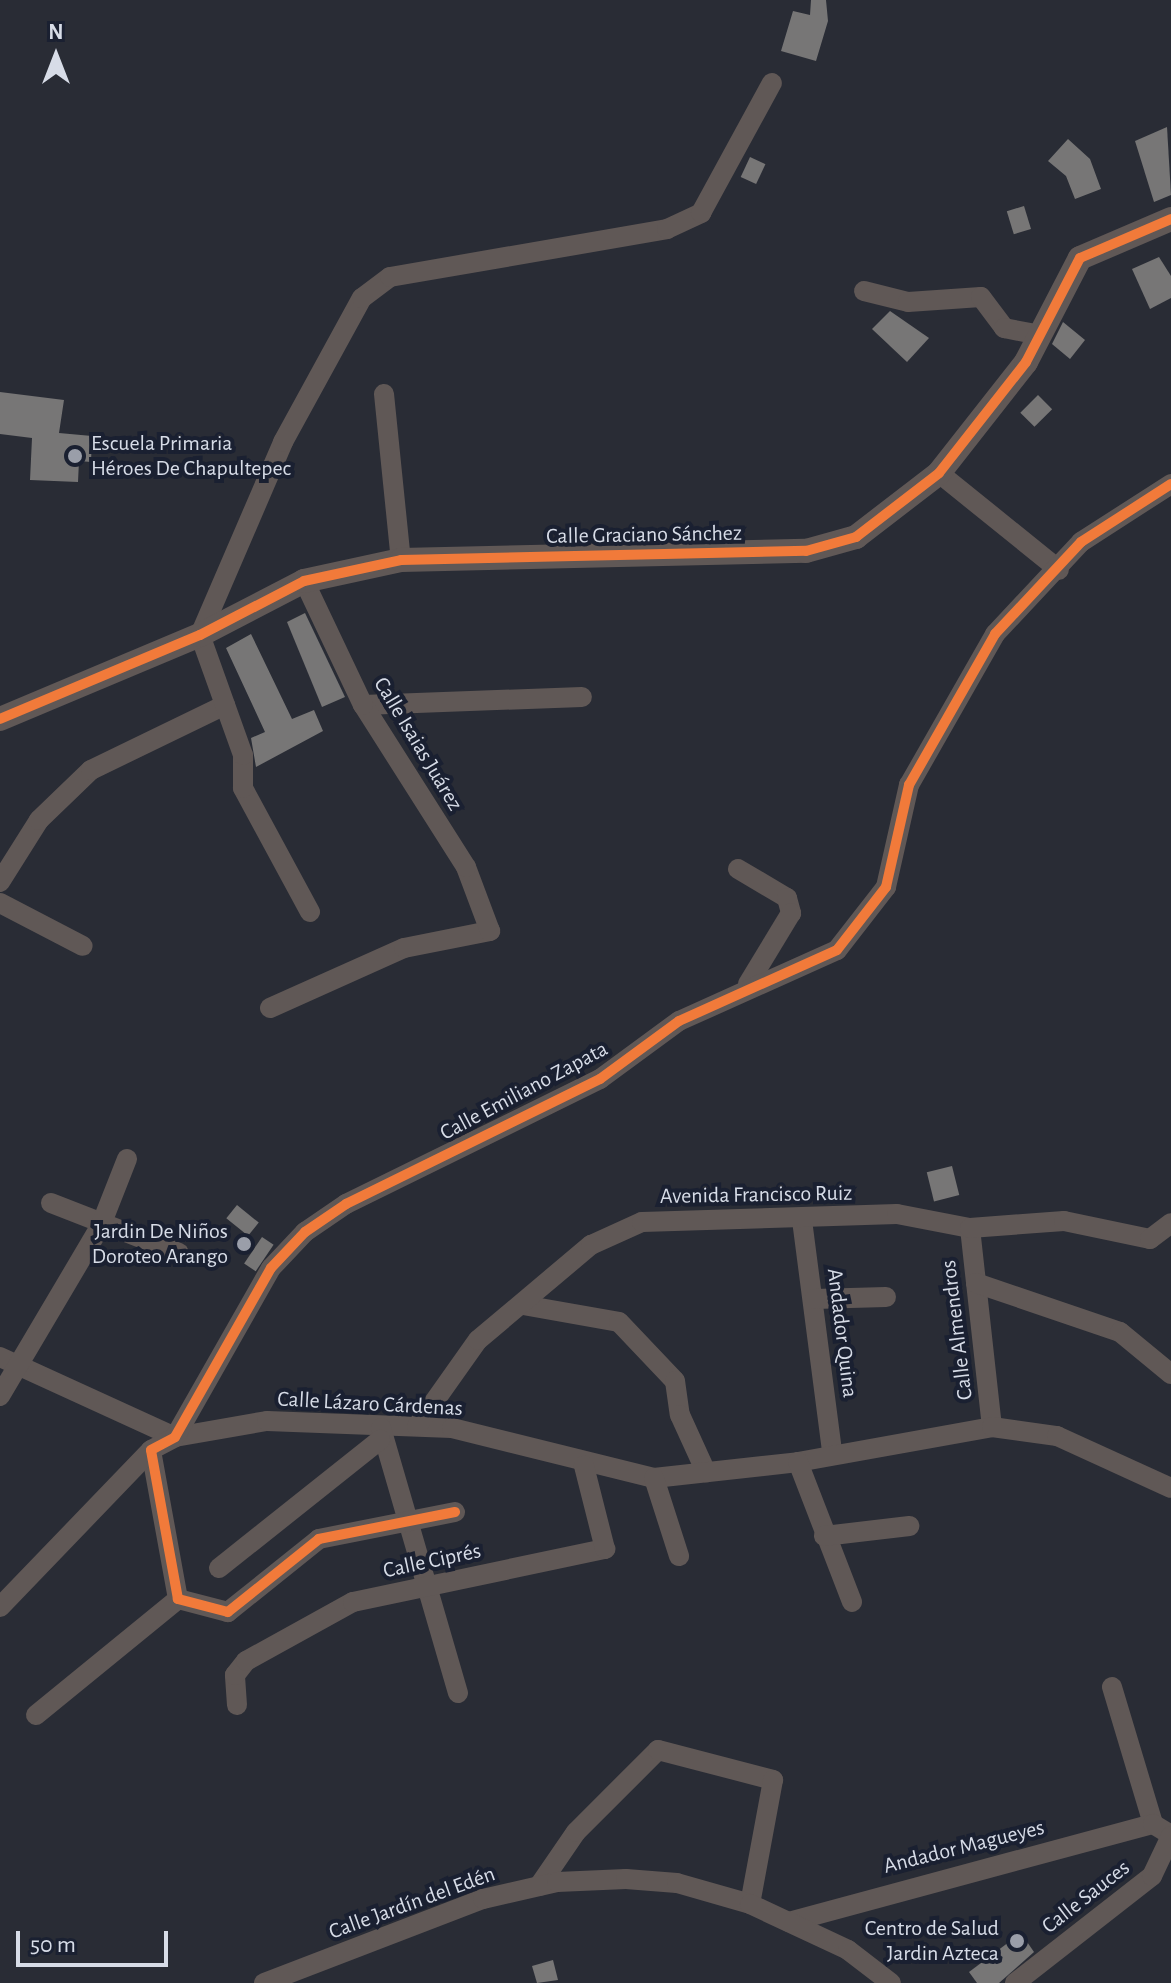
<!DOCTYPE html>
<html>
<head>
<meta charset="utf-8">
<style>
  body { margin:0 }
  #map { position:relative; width:1171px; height:1983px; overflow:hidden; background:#292c35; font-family:"Alegreya Sans",sans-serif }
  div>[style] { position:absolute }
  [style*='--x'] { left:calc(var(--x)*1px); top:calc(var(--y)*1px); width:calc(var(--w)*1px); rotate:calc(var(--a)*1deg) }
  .building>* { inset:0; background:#777676; transform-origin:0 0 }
  .minor>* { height:20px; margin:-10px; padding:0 10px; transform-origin:10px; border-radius:10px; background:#605856 }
  .tertiary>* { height:24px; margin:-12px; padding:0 12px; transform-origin:12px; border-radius:12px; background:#605856 }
  .cycleway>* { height:10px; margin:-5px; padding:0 5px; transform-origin:5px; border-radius:5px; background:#f17a3a }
  .dots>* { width:22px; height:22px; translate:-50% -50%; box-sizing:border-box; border:4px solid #1a2031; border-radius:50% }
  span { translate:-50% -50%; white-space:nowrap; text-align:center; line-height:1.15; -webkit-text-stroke:8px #1a2031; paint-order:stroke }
  .poi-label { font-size:22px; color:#d7dce7 }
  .left { translate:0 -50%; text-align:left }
  .right { translate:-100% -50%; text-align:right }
  .street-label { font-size:22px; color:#d7dce7 }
  .north { position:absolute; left:16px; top:16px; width:80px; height:80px; -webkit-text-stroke:6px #1a2031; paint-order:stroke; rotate:0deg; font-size:22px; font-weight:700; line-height:32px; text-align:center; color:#d7dce7 }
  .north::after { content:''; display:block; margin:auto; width:28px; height:36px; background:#d7dce7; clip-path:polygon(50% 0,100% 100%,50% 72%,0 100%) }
  .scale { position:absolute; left:16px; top:1931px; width:152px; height:36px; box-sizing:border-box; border:4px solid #d7dce7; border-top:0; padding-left:10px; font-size:24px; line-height:28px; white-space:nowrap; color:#d7dce7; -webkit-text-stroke:6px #1a2031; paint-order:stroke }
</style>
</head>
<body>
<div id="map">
  <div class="building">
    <i style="clip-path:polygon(811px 0,826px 0,828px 21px,816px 61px,781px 51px,793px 11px,810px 15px)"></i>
    <i style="clip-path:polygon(1167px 127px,1171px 195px,1154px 202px,1135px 141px)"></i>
    <i style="clip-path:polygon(1068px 139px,1090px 159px,1101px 189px,1075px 199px,1066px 176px,1048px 161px)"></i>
    <i style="left:750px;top:157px;width:17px;height:22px;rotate:25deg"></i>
    <i style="left:1024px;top:206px;width:24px;height:18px;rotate:73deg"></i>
    <i style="clip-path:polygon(1159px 257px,1171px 276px,1171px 298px,1150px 309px,1132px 269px)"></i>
    <i style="clip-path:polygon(890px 311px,929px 338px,907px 362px,872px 329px)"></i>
    <i style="clip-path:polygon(1063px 322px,1085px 340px,1070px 359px,1052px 344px)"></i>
    <i style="clip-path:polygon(0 392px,64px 400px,59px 433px,92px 436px,91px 462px,79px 461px,78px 482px,30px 480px,32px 438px,0 434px)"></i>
    <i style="left:1038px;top:395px;width:20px;height:25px;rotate:45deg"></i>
    <i style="clip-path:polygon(305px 613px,345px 697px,322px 707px,287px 622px)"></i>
    <i style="clip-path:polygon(251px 634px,292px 719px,314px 710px,323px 731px,256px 767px,251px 738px,265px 732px,226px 648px)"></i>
    <i style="left:952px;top:1166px;width:30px;height:26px;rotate:76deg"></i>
    <i style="left:237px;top:1205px;width:28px;height:17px;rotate:39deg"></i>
    <i style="left:262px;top:1237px;width:14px;height:32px;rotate:34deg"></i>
    <i style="clip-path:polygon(1021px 1933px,1034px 1952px,999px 1983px,977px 1983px,969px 1972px)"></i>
    <i style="clip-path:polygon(553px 1960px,558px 1980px,537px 1983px,532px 1966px)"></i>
  </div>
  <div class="minor">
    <i style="--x:864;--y:291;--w:45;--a:14"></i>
    <i style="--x:908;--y:302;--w:73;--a:-3.9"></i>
    <i style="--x:981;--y:297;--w:39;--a:53"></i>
    <i style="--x:1004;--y:328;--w:31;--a:11"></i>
    <i style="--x:384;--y:394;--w:167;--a:84.2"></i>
    <i style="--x:939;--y:473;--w:154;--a:38.9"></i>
    <i style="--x:363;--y:705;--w:219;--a:-2.1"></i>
    <i style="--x:738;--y:869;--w:57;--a:30.6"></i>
    <i style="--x:787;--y:898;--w:16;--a:75"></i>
    <i style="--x:791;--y:913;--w:83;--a:121.2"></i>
    <i style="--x:0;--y:882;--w:73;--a:-57.8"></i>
    <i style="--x:39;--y:820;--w:72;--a:-43.9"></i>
    <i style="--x:91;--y:770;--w:149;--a:-25.9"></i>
    <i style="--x:0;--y:903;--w:93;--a:27.4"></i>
    <i style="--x:310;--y:912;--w:141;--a:-118.4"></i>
    <i style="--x:243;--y:788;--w:33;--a:-90"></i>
    <i style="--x:243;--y:755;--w:127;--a:-109.7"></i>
    <i style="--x:200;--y:635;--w:210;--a:-66.7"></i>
    <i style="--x:283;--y:442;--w:164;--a:-61.3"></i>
    <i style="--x:362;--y:298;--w:35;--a:-37"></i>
    <i style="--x:390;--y:277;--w:281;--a:-9.8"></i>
    <i style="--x:667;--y:229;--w:38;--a:-25"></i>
    <i style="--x:701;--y:213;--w:148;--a:-61.4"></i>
    <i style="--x:270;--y:1008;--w:147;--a:-24.1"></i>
    <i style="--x:404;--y:948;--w:88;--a:-11.2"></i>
    <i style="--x:490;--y:931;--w:68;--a:-110.6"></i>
    <i style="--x:466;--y:867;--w:192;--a:-122.4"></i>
    <i style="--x:363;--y:705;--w:137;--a:-115.4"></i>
    <i style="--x:51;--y:1203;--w:137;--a:21.3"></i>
    <i style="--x:802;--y:1220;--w:234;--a:82.6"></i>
    <i style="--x:970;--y:1228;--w:200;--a:83.7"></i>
    <i style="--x:976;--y:1283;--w:152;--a:18.8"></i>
    <i style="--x:1120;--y:1332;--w:66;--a:39.5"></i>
    <i style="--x:815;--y:1299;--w:71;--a:-1.6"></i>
    <i style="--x:523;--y:1305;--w:97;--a:10"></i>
    <i style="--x:619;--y:1322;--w:81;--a:46.5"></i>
    <i style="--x:675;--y:1381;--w:34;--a:82"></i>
    <i style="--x:680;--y:1415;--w:63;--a:65.5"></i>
    <i style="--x:0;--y:1357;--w:192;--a:24.6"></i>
    <i style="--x:175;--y:1437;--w:93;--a:-9.9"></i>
    <i style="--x:267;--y:1421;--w:185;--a:2.2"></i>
    <i style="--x:452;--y:1428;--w:208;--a:13.9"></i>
    <i style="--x:654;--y:1478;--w:145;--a:-6.3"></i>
    <i style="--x:798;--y:1462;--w:197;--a:-10.2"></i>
    <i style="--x:992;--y:1427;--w:66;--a:7.9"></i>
    <i style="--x:1057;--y:1436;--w:125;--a:24.5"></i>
    <i style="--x:0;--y:1396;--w:199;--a:-59.4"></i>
    <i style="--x:101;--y:1225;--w:71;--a:-68.5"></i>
    <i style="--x:417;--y:1426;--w:105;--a:-54.7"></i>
    <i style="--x:478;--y:1340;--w:148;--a:-40.1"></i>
    <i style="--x:591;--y:1245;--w:56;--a:-24.3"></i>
    <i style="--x:642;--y:1222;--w:255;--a:-1.8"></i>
    <i style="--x:897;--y:1214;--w:74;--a:10.9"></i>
    <i style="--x:970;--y:1228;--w:94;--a:-4.3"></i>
    <i style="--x:1064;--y:1221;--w:88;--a:11.8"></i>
    <i style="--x:1150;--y:1239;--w:26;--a:-37"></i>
    <i style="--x:381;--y:1428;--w:276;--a:73.8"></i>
    <i style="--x:798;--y:1462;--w:150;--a:68.9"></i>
    <i style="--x:654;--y:1478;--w:82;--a:72.2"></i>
    <i style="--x:455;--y:1512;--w:139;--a:168.8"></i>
    <i style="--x:319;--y:1539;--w:117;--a:141.3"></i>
    <i style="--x:228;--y:1612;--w:52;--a:-165.4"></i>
    <i style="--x:178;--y:1599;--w:151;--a:-100.3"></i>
    <i style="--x:151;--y:1450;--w:27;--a:-28"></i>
    <i style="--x:175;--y:1437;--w:194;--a:-60.4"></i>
    <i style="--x:271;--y:1268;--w:50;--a:-46.6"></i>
    <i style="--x:305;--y:1232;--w:50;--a:-34.3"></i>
    <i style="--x:346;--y:1204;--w:283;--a:-26.2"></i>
    <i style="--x:600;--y:1079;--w:98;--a:-36.3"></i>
    <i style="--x:679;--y:1021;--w:173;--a:-24.2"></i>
    <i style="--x:837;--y:950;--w:80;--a:-52.1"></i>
    <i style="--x:886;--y:887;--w:105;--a:-77.3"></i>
    <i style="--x:909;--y:785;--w:174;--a:-60.3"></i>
    <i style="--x:995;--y:634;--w:126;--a:-46.9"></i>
    <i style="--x:1081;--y:542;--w:107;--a:-32.8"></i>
    <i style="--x:824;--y:1536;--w:86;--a:-6.7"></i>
    <i style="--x:219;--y:1568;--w:206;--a:-38.5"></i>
    <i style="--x:0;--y:1607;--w:218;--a:-46.1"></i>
    <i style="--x:1112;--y:1687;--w:143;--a:73.3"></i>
    <i style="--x:237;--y:1705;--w:30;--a:-94"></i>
    <i style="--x:235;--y:1675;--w:18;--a:-52"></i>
    <i style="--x:246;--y:1661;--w:122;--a:-28.9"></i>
    <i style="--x:353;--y:1602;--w:258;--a:-11.9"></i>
    <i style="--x:605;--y:1549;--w:86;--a:-104.2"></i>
    <i style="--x:36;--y:1715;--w:183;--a:-39.2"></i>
    <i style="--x:539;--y:1886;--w:65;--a:-55.6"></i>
    <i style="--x:576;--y:1832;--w:116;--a:-45"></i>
    <i style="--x:658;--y:1750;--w:119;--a:14.6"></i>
    <i style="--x:773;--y:1780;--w:126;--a:100.5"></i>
    <i style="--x:789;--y:1922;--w:377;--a:-15.1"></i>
    <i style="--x:1153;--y:1824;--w:21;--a:31"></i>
    <i style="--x:264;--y:1983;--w:235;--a:-21"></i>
    <i style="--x:483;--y:1899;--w:76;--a:-12.9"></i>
    <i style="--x:557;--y:1882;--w:69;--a:-2.5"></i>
    <i style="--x:626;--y:1879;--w:51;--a:4.5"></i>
    <i style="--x:677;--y:1883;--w:76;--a:16"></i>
    <i style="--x:750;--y:1904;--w:108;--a:25.1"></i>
    <i style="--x:848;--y:1950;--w:54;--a:37.5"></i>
    <i style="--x:1015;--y:1983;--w:174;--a:-38"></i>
    <i style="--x:1152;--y:1876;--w:44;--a:-64.6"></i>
  </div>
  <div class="tertiary">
    <i style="--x:0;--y:719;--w:217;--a:-22.8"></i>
    <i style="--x:200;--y:635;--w:117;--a:-27.4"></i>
    <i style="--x:304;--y:581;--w:99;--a:-12.2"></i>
    <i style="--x:401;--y:560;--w:405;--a:-1.3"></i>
    <i style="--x:806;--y:551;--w:52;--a:-15.6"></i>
    <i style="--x:856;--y:537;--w:105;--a:-37.6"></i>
    <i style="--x:939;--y:473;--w:141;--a:-51.9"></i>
    <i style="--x:1026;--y:362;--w:117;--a:-62.6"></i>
    <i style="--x:1080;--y:258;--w:99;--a:-23.2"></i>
  </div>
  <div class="cycleway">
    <i style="--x:0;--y:719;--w:217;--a:-22.8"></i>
    <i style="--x:200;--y:635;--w:117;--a:-27.4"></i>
    <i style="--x:304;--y:581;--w:99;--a:-12.2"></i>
    <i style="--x:401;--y:560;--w:405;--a:-1.3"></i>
    <i style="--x:806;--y:551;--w:52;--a:-15.6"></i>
    <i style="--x:856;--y:537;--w:105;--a:-37.6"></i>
    <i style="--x:939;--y:473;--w:141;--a:-51.9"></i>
    <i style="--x:1026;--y:362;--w:117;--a:-62.6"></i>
    <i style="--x:1080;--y:258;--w:99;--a:-23.2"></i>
    <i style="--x:455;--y:1512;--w:139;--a:168.8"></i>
    <i style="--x:319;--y:1539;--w:117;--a:141.3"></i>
    <i style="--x:228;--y:1612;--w:52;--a:-165.4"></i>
    <i style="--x:178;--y:1599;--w:151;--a:-100.3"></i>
    <i style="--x:151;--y:1450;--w:27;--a:-28"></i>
    <i style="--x:175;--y:1437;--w:194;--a:-60.4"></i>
    <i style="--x:271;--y:1268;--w:50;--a:-46.6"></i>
    <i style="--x:305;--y:1232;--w:50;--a:-34.3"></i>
    <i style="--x:346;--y:1204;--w:283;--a:-26.2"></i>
    <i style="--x:600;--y:1079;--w:98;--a:-36.3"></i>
    <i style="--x:679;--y:1021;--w:173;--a:-24.2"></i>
    <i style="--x:837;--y:950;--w:80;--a:-52.1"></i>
    <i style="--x:886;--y:887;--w:105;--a:-77.3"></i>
    <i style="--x:909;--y:785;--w:174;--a:-60.3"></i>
    <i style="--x:995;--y:634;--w:126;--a:-46.9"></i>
    <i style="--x:1081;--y:542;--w:107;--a:-32.8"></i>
  </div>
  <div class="dots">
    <i style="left:75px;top:456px;background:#9a9ea9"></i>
    <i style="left:244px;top:1244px;background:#9a9ea9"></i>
    <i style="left:1017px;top:1941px;background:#9a9ea9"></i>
  </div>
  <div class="poi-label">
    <span class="left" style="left:91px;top:456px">Escuela Primaria<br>Héroes De Chapultepec</span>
    <span class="right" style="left:228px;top:1244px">Jardin De Niños<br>Doroteo Arango</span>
    <span class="right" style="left:999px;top:1941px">Centro de Salud<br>Jardin Azteca</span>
  </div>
  <div class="street-label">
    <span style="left:644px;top:535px;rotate:-1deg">Calle Graciano Sánchez</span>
    <span style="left:418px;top:744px;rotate:59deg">Calle Isaias Juárez</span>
    <span style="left:524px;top:1091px;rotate:-28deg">Calle Emiliano Zapata</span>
    <span style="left:756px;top:1195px;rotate:-1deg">Avenida Francisco Ruiz</span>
    <span style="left:957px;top:1330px;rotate:-97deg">Calle Almendros</span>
    <span style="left:842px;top:1333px;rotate:83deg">Andador Quina</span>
    <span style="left:370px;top:1404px;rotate:3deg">Calle Lázaro Cárdenas</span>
    <span style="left:432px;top:1561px;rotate:-12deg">Calle Ciprés</span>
    <span style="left:964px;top:1847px;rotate:-14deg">Andador Magueyes</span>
    <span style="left:1086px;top:1897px;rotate:-38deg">Calle Sauces</span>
    <span style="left:412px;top:1903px;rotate:-20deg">Calle Jardín del Edén</span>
  </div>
  <div class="north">N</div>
  <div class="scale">50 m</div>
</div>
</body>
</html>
